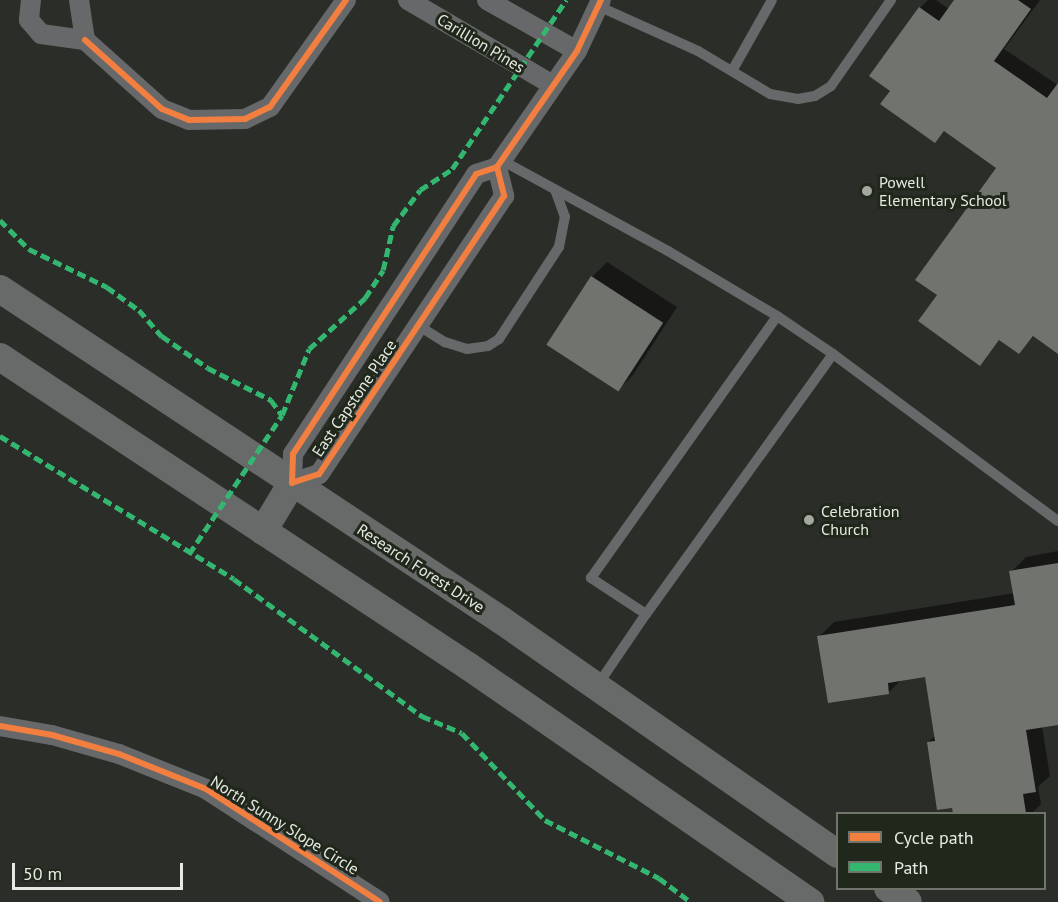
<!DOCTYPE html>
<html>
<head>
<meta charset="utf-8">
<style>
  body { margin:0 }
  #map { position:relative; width:1058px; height:902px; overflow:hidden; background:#2b2e28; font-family:"PT Sans",sans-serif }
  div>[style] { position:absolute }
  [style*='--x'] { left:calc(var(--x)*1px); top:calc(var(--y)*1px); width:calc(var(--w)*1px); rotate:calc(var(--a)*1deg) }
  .shadow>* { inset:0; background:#0007 }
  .building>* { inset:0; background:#70736e; transform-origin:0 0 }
  .lane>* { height:10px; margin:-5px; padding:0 5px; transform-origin:5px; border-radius:5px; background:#666869 }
  .street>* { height:20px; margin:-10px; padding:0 10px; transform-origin:10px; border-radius:10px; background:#666869 }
  .secondary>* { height:28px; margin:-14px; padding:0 14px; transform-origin:14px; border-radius:14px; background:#686a6a }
  .quiet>* { height:4.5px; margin-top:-2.25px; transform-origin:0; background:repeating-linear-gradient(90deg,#33b770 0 9px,transparent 0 13.5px) }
  .cycleway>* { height:6px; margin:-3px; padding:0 3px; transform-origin:3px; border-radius:3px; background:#f27e40 }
  .dots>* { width:16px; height:16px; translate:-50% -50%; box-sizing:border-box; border:3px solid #20271b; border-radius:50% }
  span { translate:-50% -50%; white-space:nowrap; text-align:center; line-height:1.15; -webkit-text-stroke:6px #20271b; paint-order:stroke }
  .street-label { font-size:16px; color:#e5eae2 }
  .poi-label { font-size:16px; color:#e5eae2 }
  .left { translate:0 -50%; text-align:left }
  .legend { position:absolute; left:836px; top:812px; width:210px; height:78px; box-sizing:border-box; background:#20271b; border:2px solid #6f756b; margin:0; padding:8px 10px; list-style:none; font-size:18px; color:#e5eae2 }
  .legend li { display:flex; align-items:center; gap:12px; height:30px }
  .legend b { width:30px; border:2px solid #6f756b }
  .scale { position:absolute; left:12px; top:863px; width:171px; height:27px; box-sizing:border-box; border:3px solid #e5eae2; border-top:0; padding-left:8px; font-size:18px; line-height:21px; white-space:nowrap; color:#e5eae2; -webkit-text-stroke:4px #20271b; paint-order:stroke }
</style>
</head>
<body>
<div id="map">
  <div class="shadow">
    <i style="clip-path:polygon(928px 0,936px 0,949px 9px,956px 0,1040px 0,1004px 49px,1058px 85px,1058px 352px,1035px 335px,1019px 352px,1000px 339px,980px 364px,939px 295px,999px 168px,946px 130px,935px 141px,892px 90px,920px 8px)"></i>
    <i style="clip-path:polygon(607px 262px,677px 307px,633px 375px,618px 390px,548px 344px,592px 277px)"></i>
    <i style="clip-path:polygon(1058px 551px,1058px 724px,1042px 726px,1050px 776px,1038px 787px,1041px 804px,1031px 814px,955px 814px,928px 742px,936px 735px,926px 676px,901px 680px,889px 692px,819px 637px,834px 622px,1015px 593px,1011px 572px,1026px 557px)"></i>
  </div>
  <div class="building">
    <i style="clip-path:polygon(954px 0,1018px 0,1031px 9px,994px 61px,1047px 98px,1058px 83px,1058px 354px,1033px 336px,1019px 354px,999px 340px,980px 366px,918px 321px,937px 295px,915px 280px,996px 168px,944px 131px,935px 143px,880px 104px,890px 91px,869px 76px,919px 7px,939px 21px)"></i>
    <i style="left:591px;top:276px;width:86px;height:82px;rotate:33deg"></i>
    <i style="clip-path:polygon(1058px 563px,1058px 725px,1026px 730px,1036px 792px,1023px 794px,1026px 813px,953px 813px,952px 808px,937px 810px,927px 742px,935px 741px,925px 677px,888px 683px,889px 694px,828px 703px,817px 636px,1015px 605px,1009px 571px)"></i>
  </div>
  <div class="lane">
    <i style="--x:598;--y:6;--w:110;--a:24.2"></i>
    <i style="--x:698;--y:51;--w:84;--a:30.8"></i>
    <i style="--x:770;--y:94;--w:28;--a:10"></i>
    <i style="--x:798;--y:99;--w:17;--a:-10"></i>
    <i style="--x:815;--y:96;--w:19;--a:-32"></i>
    <i style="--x:831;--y:86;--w:105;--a:-55.1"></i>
    <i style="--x:732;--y:71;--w:81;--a:-60.6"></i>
    <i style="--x:501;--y:160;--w:190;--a:28.6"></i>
    <i style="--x:668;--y:251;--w:127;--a:30.8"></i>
    <i style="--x:419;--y:326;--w:31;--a:32"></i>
    <i style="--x:445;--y:342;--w:23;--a:18"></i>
    <i style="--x:467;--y:349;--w:21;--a:-8"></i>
    <i style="--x:488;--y:346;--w:13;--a:-32"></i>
    <i style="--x:499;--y:339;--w:110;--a:-56.9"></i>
    <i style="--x:559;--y:247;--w:31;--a:-79"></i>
    <i style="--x:565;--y:217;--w:29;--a:-110"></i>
    <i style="--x:833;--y:354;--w:320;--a:125.7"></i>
    <i style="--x:646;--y:614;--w:66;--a:-146.8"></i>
    <i style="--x:591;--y:578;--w:321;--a:-54.6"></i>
    <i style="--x:777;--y:316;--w:68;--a:34.2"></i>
    <i style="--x:833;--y:354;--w:280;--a:36.6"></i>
    <i style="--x:597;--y:686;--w:87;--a:-55.8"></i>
  </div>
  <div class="street">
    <i style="--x:31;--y:0;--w:20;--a:96"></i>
    <i style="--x:29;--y:20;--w:18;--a:49"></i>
    <i style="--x:41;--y:34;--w:44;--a:7.8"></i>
    <i style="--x:85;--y:40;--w:40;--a:-98.5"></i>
    <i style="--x:408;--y:0;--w:168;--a:30.4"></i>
    <i style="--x:487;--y:0;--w:103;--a:29.5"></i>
    <i style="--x:85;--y:40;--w:103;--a:41.9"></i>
    <i style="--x:162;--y:109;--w:29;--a:22"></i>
    <i style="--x:189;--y:120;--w:56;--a:-1"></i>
    <i style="--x:245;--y:119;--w:28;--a:-26"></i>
    <i style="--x:270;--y:107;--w:131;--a:-54.6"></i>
    <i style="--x:497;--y:167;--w:30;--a:76"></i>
    <i style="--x:504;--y:196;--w:334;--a:123.6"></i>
    <i style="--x:319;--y:474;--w:28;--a:162"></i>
    <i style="--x:292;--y:483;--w:29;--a:-88"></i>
    <i style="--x:293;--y:454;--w:334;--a:-56.8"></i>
    <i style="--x:476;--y:174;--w:22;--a:-18"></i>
    <i style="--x:497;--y:167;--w:141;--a:-55.4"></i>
    <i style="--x:577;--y:51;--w:56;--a:-64.8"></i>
    <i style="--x:0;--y:726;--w:53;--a:9.8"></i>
    <i style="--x:52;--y:735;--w:70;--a:15.8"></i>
    <i style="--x:119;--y:754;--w:94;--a:21.9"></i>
    <i style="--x:206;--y:789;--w:207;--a:33"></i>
  </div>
  <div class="secondary">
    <i style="--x:0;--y:289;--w:600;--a:33.45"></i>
    <i style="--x:501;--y:620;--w:410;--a:34.8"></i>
    <i style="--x:0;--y:357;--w:561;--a:33.44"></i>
    <i style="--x:468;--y:666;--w:416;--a:34.6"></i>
    <i style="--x:263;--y:531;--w:56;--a:-58.9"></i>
    <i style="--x:888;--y:888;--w:24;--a:35"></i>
  </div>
  <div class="quiet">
    <i style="--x:0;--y:220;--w:41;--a:45"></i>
    <i style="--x:29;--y:249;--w:87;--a:26"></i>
    <i style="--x:107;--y:287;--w:39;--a:36"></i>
    <i style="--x:139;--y:310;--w:35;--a:49"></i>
    <i style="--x:162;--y:336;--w:56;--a:34.8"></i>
    <i style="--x:208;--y:368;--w:71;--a:26.9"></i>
    <i style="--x:271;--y:400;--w:19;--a:54"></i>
    <i style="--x:0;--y:436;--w:274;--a:31.4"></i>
    <i style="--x:234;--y:579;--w:233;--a:36.1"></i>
    <i style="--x:422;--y:716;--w:43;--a:23"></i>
    <i style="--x:462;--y:733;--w:120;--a:46.3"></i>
    <i style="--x:545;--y:820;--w:128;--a:27"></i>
    <i style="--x:659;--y:878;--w:40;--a:37"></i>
    <i style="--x:189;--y:554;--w:167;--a:-56.2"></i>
    <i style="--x:282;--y:415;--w:71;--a:-67.8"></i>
    <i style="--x:309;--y:349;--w:76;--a:-42.3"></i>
    <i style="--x:365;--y:298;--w:33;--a:-57"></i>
    <i style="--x:383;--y:270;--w:45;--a:-77.2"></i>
    <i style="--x:393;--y:226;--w:45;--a:-53.1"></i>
    <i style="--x:420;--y:190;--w:38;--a:-33"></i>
    <i style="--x:452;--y:169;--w:204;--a:-56"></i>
  </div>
  <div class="cycleway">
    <i style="--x:85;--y:40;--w:103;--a:41.9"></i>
    <i style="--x:162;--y:109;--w:29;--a:22"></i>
    <i style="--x:189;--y:120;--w:56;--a:-1"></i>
    <i style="--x:245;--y:119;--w:28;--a:-26"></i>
    <i style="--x:270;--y:107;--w:131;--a:-54.6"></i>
    <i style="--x:497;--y:167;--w:30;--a:76"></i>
    <i style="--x:504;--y:196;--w:334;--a:123.6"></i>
    <i style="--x:319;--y:474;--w:28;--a:162"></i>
    <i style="--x:292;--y:483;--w:29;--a:-88"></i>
    <i style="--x:293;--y:454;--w:334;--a:-56.8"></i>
    <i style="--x:476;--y:174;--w:22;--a:-18"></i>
    <i style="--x:497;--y:167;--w:141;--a:-55.4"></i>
    <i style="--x:577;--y:51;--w:56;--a:-64.8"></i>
    <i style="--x:0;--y:726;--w:53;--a:9.8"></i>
    <i style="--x:52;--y:735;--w:70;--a:15.8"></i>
    <i style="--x:119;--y:754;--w:94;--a:21.9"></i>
    <i style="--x:206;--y:789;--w:207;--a:33"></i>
  </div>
  <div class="dots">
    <i style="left:867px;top:191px;background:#a4a8a1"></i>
    <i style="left:809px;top:520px;background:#a4a8a1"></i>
  </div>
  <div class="street-label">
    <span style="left:481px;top:43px;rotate:31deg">Carillion Pines</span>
    <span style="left:354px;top:398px;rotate:-56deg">East Capstone Place</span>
    <span style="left:421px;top:568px;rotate:33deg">Research Forest Drive</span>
    <span style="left:285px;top:825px;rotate:32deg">North Sunny Slope Circle</span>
  </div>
  <div class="poi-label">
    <span class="left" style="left:879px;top:191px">Powell<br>Elementary School</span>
    <span class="left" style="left:821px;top:520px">Celebration<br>Church</span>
  </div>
  <ul class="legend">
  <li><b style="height:8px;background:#f27e40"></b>Cycle path</li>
  <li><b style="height:8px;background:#33b770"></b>Path</li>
  </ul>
  <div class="scale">50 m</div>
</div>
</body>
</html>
